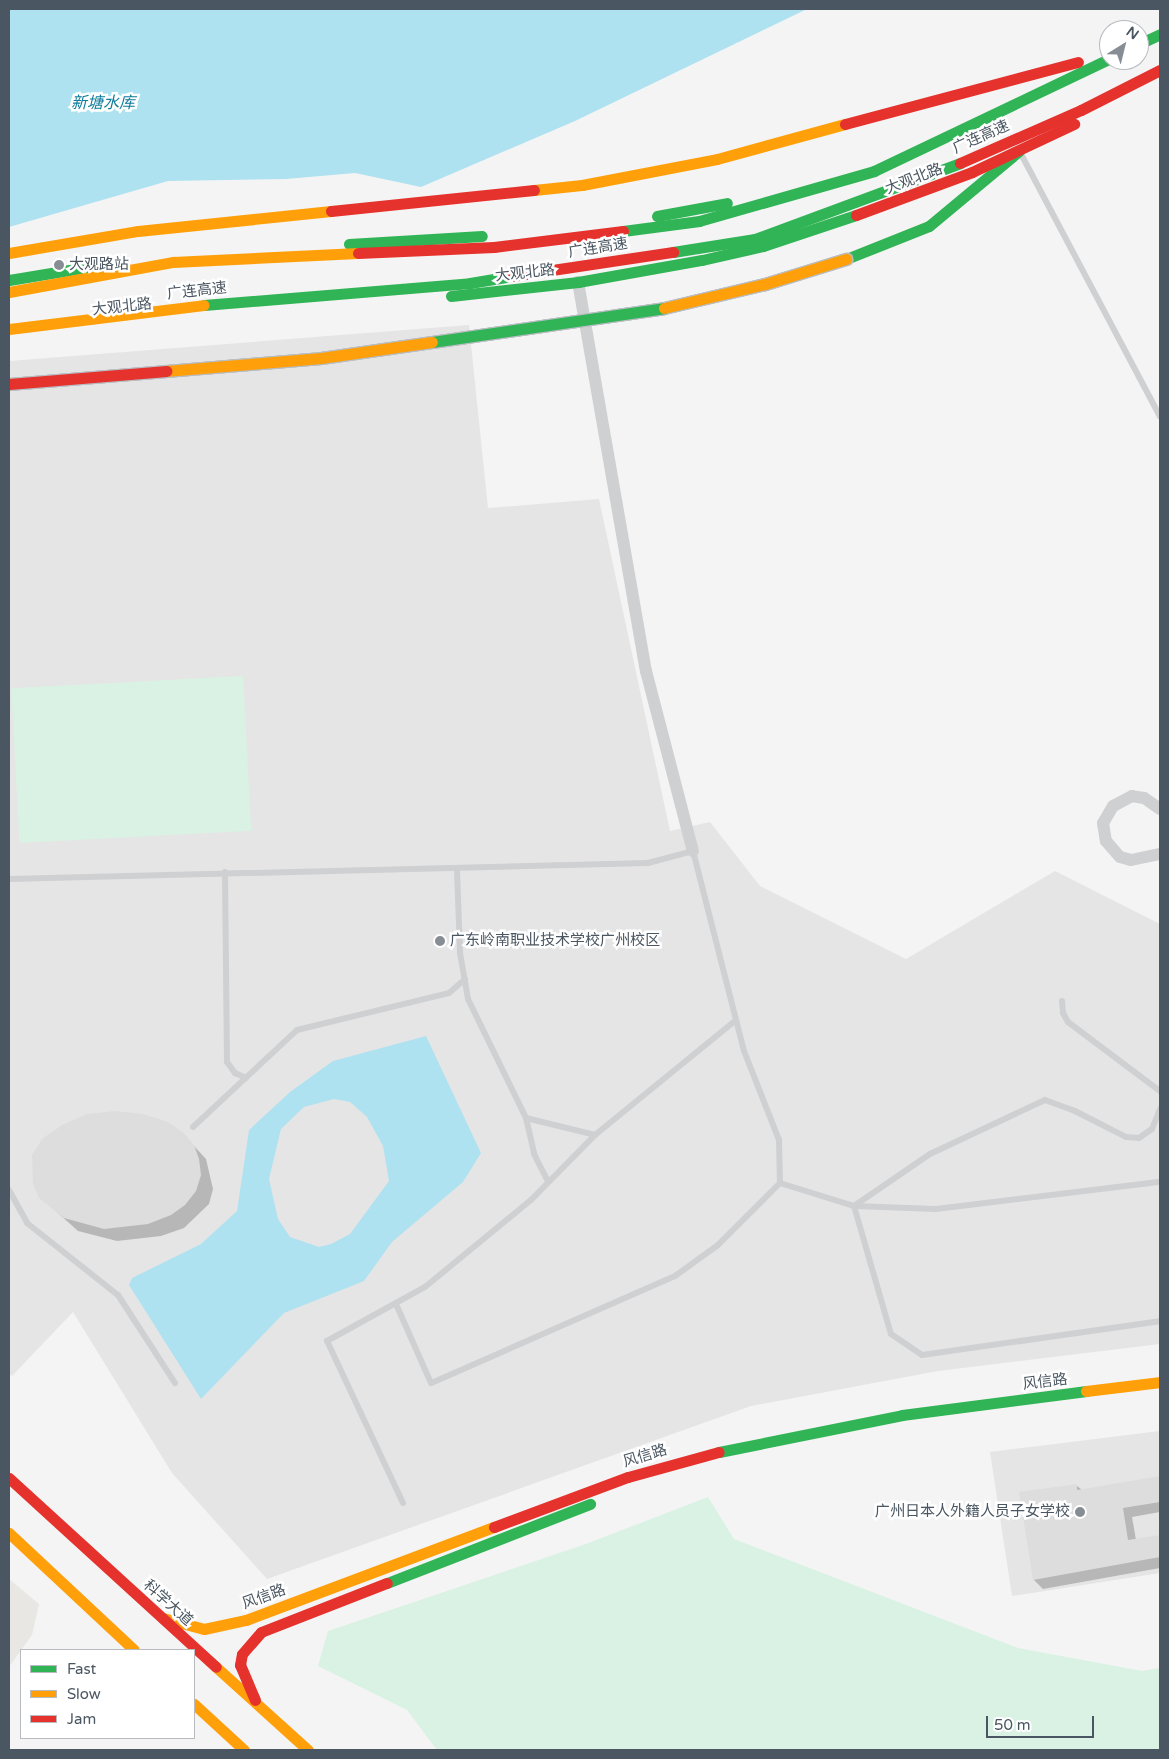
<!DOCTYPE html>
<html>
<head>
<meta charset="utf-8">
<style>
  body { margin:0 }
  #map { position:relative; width:1169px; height:1759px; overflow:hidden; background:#f4f4f4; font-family:"Varela Round","Noto Sans SC",sans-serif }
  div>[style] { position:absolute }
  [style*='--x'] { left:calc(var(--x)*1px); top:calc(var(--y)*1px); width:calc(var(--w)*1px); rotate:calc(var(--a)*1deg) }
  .commercial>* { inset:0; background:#e8e7e3 }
  .education>* { inset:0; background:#e6e5e6 }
  .green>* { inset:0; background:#d9f2e3; transform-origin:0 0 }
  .water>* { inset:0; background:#aee2f0 }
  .shadow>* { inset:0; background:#0003 }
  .building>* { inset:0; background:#ddddde }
  .lane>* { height:6px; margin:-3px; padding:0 3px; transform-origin:3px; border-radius:3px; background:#ced0d2 }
  .street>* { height:12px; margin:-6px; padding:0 6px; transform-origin:6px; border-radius:6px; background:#ced0d2 }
  .fast>* { height:11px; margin:-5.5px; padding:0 5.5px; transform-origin:5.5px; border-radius:5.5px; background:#30b455 }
  .slow>* { height:11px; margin:-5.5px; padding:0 5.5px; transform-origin:5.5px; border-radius:5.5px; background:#ff9f0a }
  .jam>* { height:11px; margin:-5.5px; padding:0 5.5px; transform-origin:5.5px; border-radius:5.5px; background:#e5322d }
  .bridges { filter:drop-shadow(1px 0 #b9bec3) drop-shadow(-1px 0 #b9bec3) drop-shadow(0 1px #b9bec3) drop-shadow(0 -1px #b9bec3) }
  .fast-bridge>* { height:11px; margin:-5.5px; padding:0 5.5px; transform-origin:5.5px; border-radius:5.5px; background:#30b455 }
  .slow-bridge>* { height:11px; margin:-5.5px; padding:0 5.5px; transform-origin:5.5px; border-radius:5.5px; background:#ff9f0a }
  .jam-bridge>* { height:11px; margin:-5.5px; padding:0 5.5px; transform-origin:5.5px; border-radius:5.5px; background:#e5322d }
  .dots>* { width:14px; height:14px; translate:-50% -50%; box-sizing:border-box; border:2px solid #fff; border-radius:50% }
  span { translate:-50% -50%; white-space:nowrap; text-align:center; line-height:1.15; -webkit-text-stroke:5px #fff; paint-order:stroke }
  .street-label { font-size:15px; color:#4a5661 }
  .poi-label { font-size:15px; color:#4a5661 }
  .left { translate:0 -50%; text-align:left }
  .right { translate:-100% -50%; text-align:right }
  .water-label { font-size:16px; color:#0c7c9b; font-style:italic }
  .frame { position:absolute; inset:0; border:10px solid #4a5661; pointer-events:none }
  .legend { position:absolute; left:20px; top:1649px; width:175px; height:90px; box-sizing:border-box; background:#fff; border:1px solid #b7bbc0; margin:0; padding:6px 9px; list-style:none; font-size:15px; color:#4a5661 }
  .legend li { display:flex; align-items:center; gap:10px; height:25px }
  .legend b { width:25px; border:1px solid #b7bbc0 }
  .north { position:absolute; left:1099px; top:20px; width:50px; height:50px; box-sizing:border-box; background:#fff; border:1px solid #b7bbc0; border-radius:50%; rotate:36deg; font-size:14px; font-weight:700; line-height:20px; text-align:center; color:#4a5661 }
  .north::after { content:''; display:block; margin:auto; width:18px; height:22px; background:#868d94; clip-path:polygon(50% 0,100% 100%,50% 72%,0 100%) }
  .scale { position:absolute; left:986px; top:1716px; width:108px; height:22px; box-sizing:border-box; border:2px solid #4a5661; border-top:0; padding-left:6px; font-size:15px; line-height:18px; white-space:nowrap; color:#4a5661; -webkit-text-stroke:4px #fff; paint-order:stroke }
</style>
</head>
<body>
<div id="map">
  <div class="commercial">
    <i style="clip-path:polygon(9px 1579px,39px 1604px,32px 1635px,9px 1667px)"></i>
  </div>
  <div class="education">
    <i style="clip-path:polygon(469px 325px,488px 508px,599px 499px,670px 831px,710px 822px,760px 886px,906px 959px,1055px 871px,1160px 924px,1160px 1344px,938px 1371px,751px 1406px,267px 1579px,172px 1473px,73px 1312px,12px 1376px,9px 1374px,9px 361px)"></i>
    <i style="clip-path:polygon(1160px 1431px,1160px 1573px,1012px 1596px,990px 1452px)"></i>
  </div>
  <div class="green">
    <i style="left:243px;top:676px;width:155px;height:232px;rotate:87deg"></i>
    <i style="clip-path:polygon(708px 1497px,734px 1539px,1018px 1648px,1142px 1671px,1160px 1668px,1160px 1750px,437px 1750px,407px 1710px,318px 1666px,328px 1631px,586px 1544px)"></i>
  </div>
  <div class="water">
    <i style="clip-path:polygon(9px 9px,807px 9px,575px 121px,421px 187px,355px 173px,286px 179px,168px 181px,9px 227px)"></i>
    <i style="clip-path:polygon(evenodd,426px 1036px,481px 1153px,463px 1182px,392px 1242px,364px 1281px,284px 1313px,201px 1399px,129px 1285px,132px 1278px,201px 1244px,237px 1211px,249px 1130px,290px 1092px,333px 1061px,426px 1036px,334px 1099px,350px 1102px,367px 1117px,383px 1146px,389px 1181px,350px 1234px,331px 1244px,319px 1247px,290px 1237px,278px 1219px,269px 1179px,281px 1129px,304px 1107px,334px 1099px)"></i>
  </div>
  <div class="shadow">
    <i style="clip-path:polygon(183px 1134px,206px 1159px,213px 1189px,209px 1204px,184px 1228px,161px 1236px,117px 1241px,78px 1231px,40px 1197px)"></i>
    <i style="clip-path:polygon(1160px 1478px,1160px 1512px,1132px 1517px,1136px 1540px,1160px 1537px,1160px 1568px,1043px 1589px,1034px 1580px,1076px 1485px,1082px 1490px)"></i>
  </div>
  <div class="building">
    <i style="clip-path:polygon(115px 1111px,143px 1114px,168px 1122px,184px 1133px,194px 1145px,199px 1159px,201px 1175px,196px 1191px,185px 1205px,171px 1215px,148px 1224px,104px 1229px,64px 1218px,39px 1198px,33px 1184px,32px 1155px,42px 1139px,62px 1125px,87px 1114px)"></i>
    <i style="clip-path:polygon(1160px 1476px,1160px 1502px,1123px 1508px,1128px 1540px,1160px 1535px,1160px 1557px,1033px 1580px,1019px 1492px,1077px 1484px,1077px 1490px)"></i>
  </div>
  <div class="lane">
    <i style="--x:1021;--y:154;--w:297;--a:62.1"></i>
    <i style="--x:457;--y:870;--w:83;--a:87.9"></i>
    <i style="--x:460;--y:953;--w:47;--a:80.1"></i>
    <i style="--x:468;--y:999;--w:132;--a:64"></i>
    <i style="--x:526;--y:1118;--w:37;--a:77"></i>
    <i style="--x:534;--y:1154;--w:31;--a:63"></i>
    <i style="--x:225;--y:872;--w:190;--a:89.4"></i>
    <i style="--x:227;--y:1062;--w:14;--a:54"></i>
    <i style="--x:235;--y:1073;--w:12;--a:24"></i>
    <i style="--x:9;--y:879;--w:639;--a:-1.43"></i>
    <i style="--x:648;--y:863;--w:47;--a:-14.9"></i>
    <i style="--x:693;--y:851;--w:206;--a:75.7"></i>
    <i style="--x:744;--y:1051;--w:96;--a:68.5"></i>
    <i style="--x:779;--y:1140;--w:43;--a:88.7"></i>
    <i style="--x:780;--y:1183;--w:88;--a:135"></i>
    <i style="--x:718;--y:1245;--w:53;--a:144.2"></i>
    <i style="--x:675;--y:1276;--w:266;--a:156.3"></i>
    <i style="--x:431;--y:1383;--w:86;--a:-113.9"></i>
    <i style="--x:1062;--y:1001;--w:12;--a:85"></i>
    <i style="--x:1063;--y:1013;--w:10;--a:61"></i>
    <i style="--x:1068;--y:1022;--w:115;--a:36.9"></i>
    <i style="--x:526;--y:1118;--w:71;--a:13.8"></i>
    <i style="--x:193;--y:1127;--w:142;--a:-43"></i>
    <i style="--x:297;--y:1030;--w:156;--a:-13.7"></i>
    <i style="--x:449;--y:993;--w:21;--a:-41"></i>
    <i style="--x:780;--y:1183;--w:77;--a:17.3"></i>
    <i style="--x:854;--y:1206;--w:82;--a:2.1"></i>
    <i style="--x:936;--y:1209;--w:226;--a:-6.9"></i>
    <i style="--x:9;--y:1190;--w:38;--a:61"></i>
    <i style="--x:27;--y:1223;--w:116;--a:38.4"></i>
    <i style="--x:118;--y:1295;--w:105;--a:57.1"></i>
    <i style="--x:854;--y:1206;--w:133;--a:73.9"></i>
    <i style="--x:891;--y:1334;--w:37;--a:34"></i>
    <i style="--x:922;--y:1355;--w:240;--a:-8.1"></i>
    <i style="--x:854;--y:1206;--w:92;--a:-34.4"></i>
    <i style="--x:930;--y:1154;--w:127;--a:-25.2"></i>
    <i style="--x:1045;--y:1100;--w:32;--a:20"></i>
    <i style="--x:1075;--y:1111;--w:57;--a:27"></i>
    <i style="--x:1126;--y:1137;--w:13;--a:4"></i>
    <i style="--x:1139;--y:1138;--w:16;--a:-35"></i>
    <i style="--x:1152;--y:1129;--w:22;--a:-68"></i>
    <i style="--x:403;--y:1503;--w:179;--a:-115.1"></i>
    <i style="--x:327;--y:1341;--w:112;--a:-28.9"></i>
    <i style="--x:425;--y:1287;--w:137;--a:-39.4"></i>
    <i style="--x:531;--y:1200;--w:91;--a:-45.4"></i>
    <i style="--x:595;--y:1135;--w:182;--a:-39.2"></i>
  </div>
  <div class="street">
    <i style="--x:578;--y:282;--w:395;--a:80.1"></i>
    <i style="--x:646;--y:671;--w:186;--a:75.4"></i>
    <i style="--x:1160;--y:809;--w:19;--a:-145"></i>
    <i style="--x:1144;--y:798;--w:12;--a:-171"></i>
    <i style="--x:1132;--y:796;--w:21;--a:152"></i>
    <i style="--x:1113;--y:806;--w:20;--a:120"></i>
    <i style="--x:1103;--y:823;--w:18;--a:81"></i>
    <i style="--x:1106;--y:841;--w:21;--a:49"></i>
    <i style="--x:1120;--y:857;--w:11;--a:15"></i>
    <i style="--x:1131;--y:860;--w:30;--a:-12"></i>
  </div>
  <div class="fast">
    <i style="--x:1139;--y:44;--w:23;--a:-25"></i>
    <i style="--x:657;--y:216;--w:71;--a:-10.5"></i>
    <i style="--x:623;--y:231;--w:77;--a:-7.5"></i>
    <i style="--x:699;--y:221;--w:182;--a:-15.9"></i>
    <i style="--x:874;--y:171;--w:260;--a:-25.5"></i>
    <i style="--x:349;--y:244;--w:133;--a:-3.4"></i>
    <i style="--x:673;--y:252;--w:83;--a:-9"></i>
    <i style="--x:755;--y:239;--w:219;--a:-20.3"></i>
    <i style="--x:846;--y:259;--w:89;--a:-21.7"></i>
    <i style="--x:929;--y:226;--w:117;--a:-39.8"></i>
    <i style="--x:9;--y:280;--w:98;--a:-9.4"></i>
    <i style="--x:451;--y:296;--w:128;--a:-6.3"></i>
    <i style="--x:578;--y:282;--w:126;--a:-10.1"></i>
    <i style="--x:702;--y:260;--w:63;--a:-12.9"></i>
    <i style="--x:763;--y:246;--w:98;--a:-18.4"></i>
    <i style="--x:204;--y:305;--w:267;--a:-4.7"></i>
    <i style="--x:470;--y:283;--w:43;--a:-9.5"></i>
    <i style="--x:719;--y:1452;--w:187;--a:-11.4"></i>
    <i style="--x:902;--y:1415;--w:186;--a:-7.4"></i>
    <i style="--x:387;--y:1583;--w:218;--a:-21.3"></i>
  </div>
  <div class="slow">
    <i style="--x:534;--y:190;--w:48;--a:-5.9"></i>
    <i style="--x:582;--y:185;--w:137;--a:-10.9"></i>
    <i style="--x:717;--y:159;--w:133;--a:-15.3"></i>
    <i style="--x:9;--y:253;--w:131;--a:-9.7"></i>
    <i style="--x:138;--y:231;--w:194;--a:-5.9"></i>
    <i style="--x:9;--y:292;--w:167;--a:-10.4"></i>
    <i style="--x:173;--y:262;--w:185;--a:-2.8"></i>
    <i style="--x:9;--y:329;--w:196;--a:-7"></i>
    <i style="--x:1086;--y:1391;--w:75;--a:-6.9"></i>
    <i style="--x:9;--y:1533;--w:171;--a:43.1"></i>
    <i style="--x:163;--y:1618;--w:42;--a:15"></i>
    <i style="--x:204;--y:1629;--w:43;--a:-12.1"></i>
    <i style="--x:246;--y:1620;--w:265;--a:-20.6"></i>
    <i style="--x:216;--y:1667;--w:124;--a:42.1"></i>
    <i style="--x:194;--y:1704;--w:68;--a:42.6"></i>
  </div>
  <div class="jam">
    <i style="--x:845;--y:124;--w:241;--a:-14.9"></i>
    <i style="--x:960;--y:163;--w:132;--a:-23.7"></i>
    <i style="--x:1081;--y:110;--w:89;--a:-26.9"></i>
    <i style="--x:331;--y:211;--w:204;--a:-5.9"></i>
    <i style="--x:856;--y:215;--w:124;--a:-20.3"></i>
    <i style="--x:972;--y:172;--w:113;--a:-25.2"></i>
    <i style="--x:358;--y:253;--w:136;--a:-2.5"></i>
    <i style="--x:494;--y:247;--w:130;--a:-7.1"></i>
    <i style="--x:512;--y:276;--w:163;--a:-8.5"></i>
    <i style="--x:9;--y:1478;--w:280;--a:42.4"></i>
    <i style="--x:494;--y:1527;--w:143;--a:-20.5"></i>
    <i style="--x:628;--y:1477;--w:94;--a:-15.4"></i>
    <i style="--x:255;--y:1700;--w:38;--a:-113"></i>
    <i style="--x:240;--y:1665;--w:11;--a:-80"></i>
    <i style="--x:242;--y:1654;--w:29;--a:-49"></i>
    <i style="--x:261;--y:1632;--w:135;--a:-21.3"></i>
  </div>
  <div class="bridges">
    <div class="fast-bridge">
      <i style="--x:432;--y:342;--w:234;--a:-8.3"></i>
    </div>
    <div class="slow-bridge">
      <i style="--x:664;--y:308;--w:104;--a:-13.4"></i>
      <i style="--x:765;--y:284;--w:85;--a:-17.2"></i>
      <i style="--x:166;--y:371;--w:156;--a:-4.8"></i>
      <i style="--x:321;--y:358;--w:112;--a:-8.2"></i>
    </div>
    <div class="jam-bridge">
      <i style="--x:9;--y:384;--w:158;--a:-4.7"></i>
    </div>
  </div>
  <div class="dots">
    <i style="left:59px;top:265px;background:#868d94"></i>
    <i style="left:440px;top:941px;background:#868d94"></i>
    <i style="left:1080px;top:1512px;background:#868d94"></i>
  </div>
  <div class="street-label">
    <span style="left:981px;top:137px;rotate:-24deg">广连高速</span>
    <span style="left:914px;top:179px;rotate:-21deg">大观北路</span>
    <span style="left:598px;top:248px;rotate:-9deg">广连高速</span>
    <span style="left:525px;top:273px;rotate:-6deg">大观北路</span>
    <span style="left:197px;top:291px;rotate:-6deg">广连高速</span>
    <span style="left:122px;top:307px;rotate:-6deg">大观北路</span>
    <span style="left:1045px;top:1382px;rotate:-7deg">风信路</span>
    <span style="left:645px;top:1456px;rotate:-17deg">风信路</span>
    <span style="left:264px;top:1597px;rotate:-20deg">风信路</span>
    <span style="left:168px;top:1603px;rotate:42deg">科学大道</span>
  </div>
  <div class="poi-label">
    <span class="left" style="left:69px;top:265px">大观路站</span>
    <span class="left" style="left:450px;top:941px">广东岭南职业技术学校广州校区</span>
    <span class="right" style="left:1070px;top:1512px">广州日本人外籍人员子女学校</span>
  </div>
  <div class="water-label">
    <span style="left:103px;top:103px">新塘水库</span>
  </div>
  <div class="frame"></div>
  <ul class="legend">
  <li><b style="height:6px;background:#30b455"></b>Fast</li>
  <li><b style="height:6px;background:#ff9f0a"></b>Slow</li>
  <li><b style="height:6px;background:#e5322d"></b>Jam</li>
  </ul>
  <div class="north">N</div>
  <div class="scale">50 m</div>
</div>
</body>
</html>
